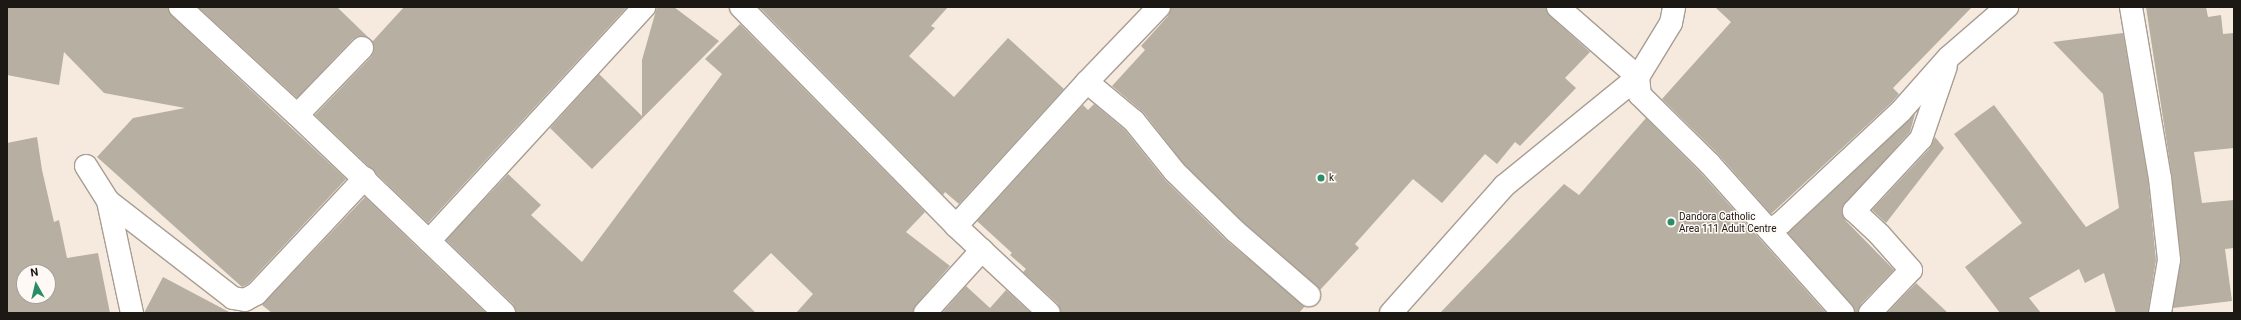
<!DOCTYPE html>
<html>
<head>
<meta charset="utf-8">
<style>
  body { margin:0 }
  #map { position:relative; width:2241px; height:320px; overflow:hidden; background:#f6eadf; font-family:Roboto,sans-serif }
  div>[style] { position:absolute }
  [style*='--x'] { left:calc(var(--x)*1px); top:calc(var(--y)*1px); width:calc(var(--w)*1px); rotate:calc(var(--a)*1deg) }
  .building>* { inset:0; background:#b6afa2 }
  .roads { filter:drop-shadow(1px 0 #a89d92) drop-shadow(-1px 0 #a89d92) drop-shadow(0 1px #a89d92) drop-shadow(0 -1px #a89d92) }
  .street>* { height:22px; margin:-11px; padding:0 11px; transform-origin:11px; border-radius:11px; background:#fff }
  .dots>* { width:11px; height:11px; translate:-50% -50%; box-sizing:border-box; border:2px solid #fef9f4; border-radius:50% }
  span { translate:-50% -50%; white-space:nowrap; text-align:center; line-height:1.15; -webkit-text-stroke:3px #fef9f4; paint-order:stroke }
  .poi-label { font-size:10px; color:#1c1814 }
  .left { translate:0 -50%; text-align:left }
  .frame { position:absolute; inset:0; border:8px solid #1c1814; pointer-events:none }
  .north { position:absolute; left:16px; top:264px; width:40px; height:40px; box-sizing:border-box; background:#fef9f4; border:1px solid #a49f9a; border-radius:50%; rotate:352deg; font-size:11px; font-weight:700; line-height:16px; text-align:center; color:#1c1814 }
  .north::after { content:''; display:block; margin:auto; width:14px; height:18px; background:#288d68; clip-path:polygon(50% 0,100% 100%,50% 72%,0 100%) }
</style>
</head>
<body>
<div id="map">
  <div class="building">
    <i style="clip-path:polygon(7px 7px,168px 7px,172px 16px,346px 179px,248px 284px,242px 287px,97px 157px,133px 118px,185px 108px,104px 93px,64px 52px,59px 85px,7px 75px)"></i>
    <i style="clip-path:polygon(198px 7px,337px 7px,370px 39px,359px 36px,353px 39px,297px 98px)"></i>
    <i style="clip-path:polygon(404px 7px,627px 7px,428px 223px,315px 115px,371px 57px,374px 51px,371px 40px,373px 41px)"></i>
    <i style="clip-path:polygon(657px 7px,674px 7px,719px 41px,592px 169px,550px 128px,599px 74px,642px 116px,642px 60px)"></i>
    <i style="clip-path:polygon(759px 7px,948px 7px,931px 26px,935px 28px,909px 56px,954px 97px,1008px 38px,1064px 89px,959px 204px,945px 192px,943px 195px)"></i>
    <i style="clip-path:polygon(1171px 7px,1546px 7px,1550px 16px,1590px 52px,1565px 78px,1576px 88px,1520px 146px,1515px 142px,1497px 164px,1485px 154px,1442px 203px,1413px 179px,1355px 244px,1359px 248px,1320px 290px,1243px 222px,1183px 163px,1144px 113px,1112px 86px,1145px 50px,1141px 46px,1168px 16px)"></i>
    <i style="clip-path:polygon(1715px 7px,1972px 7px,1893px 88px,1899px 94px,1892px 102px,1771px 214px,1718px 154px,1662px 99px,1731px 22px)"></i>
    <i style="clip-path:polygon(2146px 7px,2206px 7px,2208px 17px,2221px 15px,2223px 34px,2234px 33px,2234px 148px,2194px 152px,2202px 203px,2234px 200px,2234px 248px,2225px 249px,2232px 301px,2173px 308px,2181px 259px,2172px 177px)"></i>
    <i style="clip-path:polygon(740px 24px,925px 212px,906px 232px,950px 266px,916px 305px,913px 313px,796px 313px,813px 294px,771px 253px,733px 291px,756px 313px,516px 313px,513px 304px,446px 240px,508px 174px,541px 205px,531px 215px,582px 262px,722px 74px,705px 59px)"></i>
    <i style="clip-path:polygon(2123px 33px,2148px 180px,2156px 260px,2148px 312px,2116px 313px,2104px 273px,2085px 283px,2079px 269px,2029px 298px,2041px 313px,2000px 313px,1965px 267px,2022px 223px,1954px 134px,1994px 105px,2086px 227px,2119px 208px,2103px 94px,2053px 42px)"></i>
    <i style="clip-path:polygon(1094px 104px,1125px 130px,1165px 180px,1226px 240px,1305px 306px,1299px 313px,1061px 313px,1058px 304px,1023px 272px,1026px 269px,1010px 255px,1012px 253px,977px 221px,1083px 105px,1088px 110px)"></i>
    <i style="clip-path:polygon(1915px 114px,1910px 132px,1842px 208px,1845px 220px,1894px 270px,1861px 304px,1858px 313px,1855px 313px,1852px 305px,1788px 233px)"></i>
    <i style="clip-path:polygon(1646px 118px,1700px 172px,1826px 313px,1440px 313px,1564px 184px,1579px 195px)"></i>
    <i style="clip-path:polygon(evenodd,37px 137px,42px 170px,54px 222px,59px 220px,67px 258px,98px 253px,110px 313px,7px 313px,7px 143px,37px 137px,24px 272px,48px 272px,48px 296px,24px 296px,24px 272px)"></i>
    <i style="clip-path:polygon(1935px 137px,1944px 148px,1886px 223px,1872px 210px,1930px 148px)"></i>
    <i style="clip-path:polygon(365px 197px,420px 250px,486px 313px,272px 313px,262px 305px)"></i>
    <i style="clip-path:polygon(163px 277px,231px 313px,144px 313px)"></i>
    <i style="clip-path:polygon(1916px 283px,1948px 313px,1887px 313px)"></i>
    <i style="clip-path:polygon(966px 286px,990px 308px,1006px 290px,1031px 313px,942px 313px)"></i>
  </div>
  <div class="roads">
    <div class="street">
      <i style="--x:180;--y:7;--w:159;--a:42.7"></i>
      <i style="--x:741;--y:7;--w:307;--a:45.5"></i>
      <i style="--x:956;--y:226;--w:127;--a:43.1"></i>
      <i style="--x:1558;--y:7;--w:106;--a:41.2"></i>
      <i style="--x:1638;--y:77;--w:18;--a:84"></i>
      <i style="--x:1640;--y:95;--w:97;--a:44.6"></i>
      <i style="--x:1709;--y:163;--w:201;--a:48.2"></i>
      <i style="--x:2131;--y:7;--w:173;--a:80.4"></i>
      <i style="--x:2160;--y:178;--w:82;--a:83.7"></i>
      <i style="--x:2169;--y:260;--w:54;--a:99.6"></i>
      <i style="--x:362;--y:48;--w:93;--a:134.1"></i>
      <i style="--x:297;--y:115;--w:182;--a:43.7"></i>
      <i style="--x:1087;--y:82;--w:61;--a:39.7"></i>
      <i style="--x:1134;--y:121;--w:64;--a:51.3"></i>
      <i style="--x:1174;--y:171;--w:86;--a:44.5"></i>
      <i style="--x:1235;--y:231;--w:98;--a:40.9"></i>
      <i style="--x:86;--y:166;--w:41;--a:57.8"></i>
      <i style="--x:108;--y:201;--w:158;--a:37.8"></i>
      <i style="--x:233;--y:298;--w:12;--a:9"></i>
      <i style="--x:245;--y:300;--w:13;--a:-29"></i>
      <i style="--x:256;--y:294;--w:159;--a:-46.8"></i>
      <i style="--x:108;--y:201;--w:115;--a:77.9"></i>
      <i style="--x:956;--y:226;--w:195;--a:-47.7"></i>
      <i style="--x:1087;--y:82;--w:104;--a:-46.2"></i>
      <i style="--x:1769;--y:230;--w:14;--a:-30"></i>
      <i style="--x:1781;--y:223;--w:164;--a:-43"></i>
      <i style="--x:1901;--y:111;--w:72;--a:-48.4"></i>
      <i style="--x:1949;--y:57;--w:77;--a:-40.8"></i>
      <i style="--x:504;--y:313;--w:104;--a:-136.2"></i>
      <i style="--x:429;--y:241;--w:318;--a:-47.4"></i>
      <i style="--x:925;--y:313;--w:85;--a:-47.9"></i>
      <i style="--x:1391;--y:313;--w:170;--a:-48.3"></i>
      <i style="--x:1504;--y:186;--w:173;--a:-39.1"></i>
      <i style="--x:1638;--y:77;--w:63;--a:-58.6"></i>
      <i style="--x:1671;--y:23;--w:16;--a:-79"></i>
      <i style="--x:1870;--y:313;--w:59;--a:-46.4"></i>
      <i style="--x:1911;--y:270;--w:48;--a:-131.6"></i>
      <i style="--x:1879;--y:234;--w:34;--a:-137"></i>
      <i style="--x:1854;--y:211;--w:98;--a:-47.1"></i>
      <i style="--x:1921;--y:139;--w:77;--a:-71.1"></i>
    </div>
  </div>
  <div class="dots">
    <i style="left:1321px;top:178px;background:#288d68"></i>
    <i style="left:1671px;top:222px;background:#288d68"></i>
  </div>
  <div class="poi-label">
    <span class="left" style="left:1329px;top:178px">k</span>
    <span class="left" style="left:1679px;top:222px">Dandora Catholic<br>Area 111 Adult Centre</span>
  </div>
  <div class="frame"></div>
  <div class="north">N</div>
</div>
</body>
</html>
